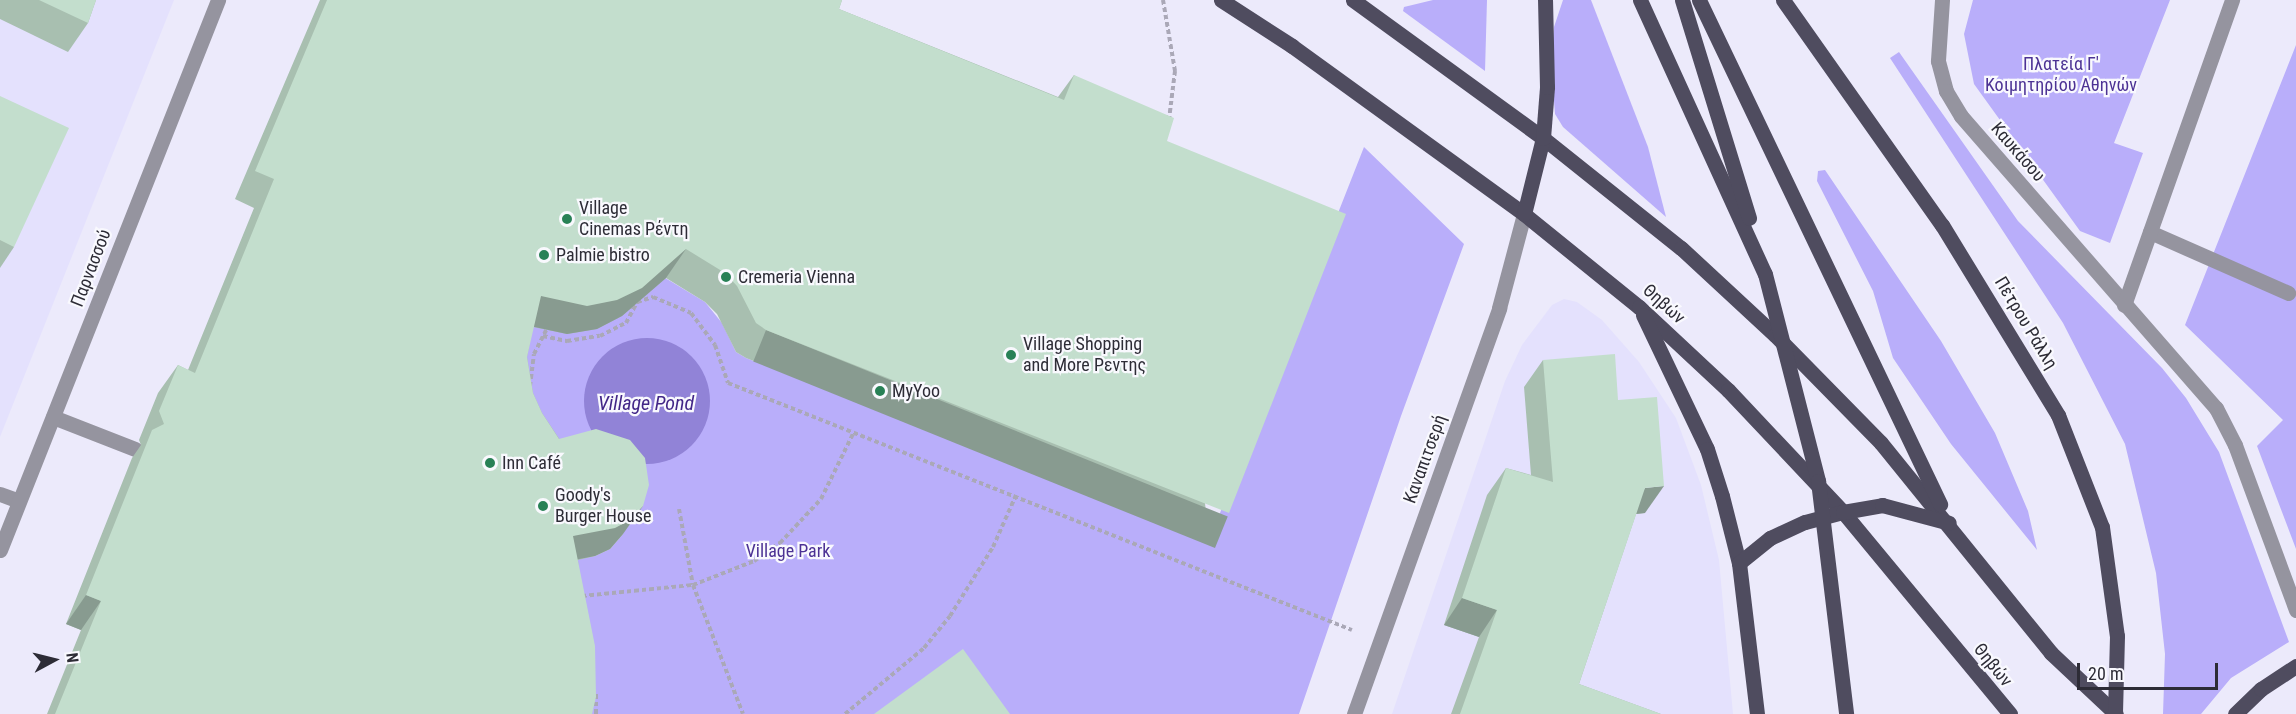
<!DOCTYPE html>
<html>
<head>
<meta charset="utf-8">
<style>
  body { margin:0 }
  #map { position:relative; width:2296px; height:714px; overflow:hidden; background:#eceafb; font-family:"Roboto Condensed",sans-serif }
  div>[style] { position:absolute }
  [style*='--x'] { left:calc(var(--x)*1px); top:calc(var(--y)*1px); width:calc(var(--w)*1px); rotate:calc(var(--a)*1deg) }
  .built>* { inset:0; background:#e4e1fd }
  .green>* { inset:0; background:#b9aefa }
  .water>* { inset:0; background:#9183d7 }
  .round { border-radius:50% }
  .path>* { height:4px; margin-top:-2px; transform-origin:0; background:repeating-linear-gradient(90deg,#aaa8b7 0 4.5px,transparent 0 7.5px) }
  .minor>* { height:15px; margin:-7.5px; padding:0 7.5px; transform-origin:7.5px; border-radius:7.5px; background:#95949f }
  .major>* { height:15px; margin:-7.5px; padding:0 7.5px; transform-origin:7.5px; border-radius:7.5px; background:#4f4c5f }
  .major-bridge>* { height:15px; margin:-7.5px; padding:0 7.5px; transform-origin:7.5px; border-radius:7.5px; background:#4f4c5f }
  .wall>* { inset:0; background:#a8bfb0 }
  .shaded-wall>* { inset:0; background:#889b90; transform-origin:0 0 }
  .building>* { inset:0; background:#c3decd }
  .dots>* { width:16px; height:16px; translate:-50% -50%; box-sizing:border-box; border:3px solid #f9f9fe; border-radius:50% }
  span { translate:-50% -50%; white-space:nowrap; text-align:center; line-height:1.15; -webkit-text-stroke:4.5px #f9f9fe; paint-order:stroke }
  .park-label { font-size:18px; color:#4c3294 }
  .street-label { font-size:18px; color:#2d2c36 }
  .poi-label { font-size:18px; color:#2d2c36 }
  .left { translate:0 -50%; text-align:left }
  .water-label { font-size:20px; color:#422687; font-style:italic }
  .north { position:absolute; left:24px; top:630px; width:60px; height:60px; -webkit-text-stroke:4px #f9f9fe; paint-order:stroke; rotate:83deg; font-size:16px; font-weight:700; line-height:24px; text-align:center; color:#2d2c36 }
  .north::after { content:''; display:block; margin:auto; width:21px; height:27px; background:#2d2c36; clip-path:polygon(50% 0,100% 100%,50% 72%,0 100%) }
  .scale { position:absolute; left:2077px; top:663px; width:141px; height:27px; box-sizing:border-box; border:3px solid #2d2c36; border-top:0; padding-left:8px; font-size:18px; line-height:21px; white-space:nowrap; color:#2d2c36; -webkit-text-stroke:4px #f9f9fe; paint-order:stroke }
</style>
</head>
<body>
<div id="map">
  <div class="built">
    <i style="clip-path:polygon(0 0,174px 0,0 437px)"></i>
    <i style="clip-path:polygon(1564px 299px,1577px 302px,1602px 320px,1639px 362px,1676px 418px,1701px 485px,1719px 560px,1733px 714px,1392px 714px,1505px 381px,1522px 345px,1552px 305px)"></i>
  </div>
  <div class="green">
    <i style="clip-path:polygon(1433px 0,1487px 0,1485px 71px,1403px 11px,1404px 7px)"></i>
    <i style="clip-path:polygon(1563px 0,1591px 0,1648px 147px,1666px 217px,1563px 127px,1555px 114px,1551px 62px,1554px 27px)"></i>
    <i style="clip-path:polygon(1973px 0,2170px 0,2114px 143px,2143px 153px,2110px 243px,2080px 231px,1974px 84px,1964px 34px)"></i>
    <i style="clip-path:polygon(2296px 45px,2296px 549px,2257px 446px,2283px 420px,2185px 325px)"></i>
    <i style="clip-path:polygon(1899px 52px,2018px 221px,2162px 368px,2186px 398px,2219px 452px,2289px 642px,2231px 678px,2201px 714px,2163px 714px,2165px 654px,2156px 573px,2125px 444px,2063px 323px,1890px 58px)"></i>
    <i style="clip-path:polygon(1364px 147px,1464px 244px,1401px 416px,1299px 714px,576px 714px,549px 549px,579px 559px,595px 556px,610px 549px,623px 534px,535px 461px,524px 324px,657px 273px,705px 302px,722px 323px,736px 352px,746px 358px,1209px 541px)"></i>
    <i style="clip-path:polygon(1825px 170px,1941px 341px,1995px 433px,2028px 511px,2037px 550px,1951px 444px,1893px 358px,1873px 291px,1817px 181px,1818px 171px)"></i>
  </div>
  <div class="water">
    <i class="round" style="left:584px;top:338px;width:126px;height:126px"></i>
  </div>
  <div class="path">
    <i style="--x:1163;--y:0;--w:72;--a:80.4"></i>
    <i style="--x:1175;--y:71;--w:48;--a:97.1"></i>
    <i style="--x:543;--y:336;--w:25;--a:12"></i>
    <i style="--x:567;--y:341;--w:33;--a:-9"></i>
    <i style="--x:600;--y:336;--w:29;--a:-27"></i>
    <i style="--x:626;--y:323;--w:24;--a:-62"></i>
    <i style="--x:637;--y:302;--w:17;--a:-17"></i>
    <i style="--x:653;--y:297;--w:41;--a:22.8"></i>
    <i style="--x:691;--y:313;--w:40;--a:53"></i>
    <i style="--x:715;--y:345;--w:40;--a:71.1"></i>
    <i style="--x:728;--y:383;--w:671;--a:21.6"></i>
    <i style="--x:530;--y:386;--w:32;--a:-83"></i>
    <i style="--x:534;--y:354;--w:27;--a:-63"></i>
    <i style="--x:679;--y:509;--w:77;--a:79.6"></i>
    <i style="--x:693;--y:585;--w:138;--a:68.8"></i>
    <i style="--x:582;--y:596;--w:112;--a:-5.7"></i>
    <i style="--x:693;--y:585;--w:66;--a:-21.5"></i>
    <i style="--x:754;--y:561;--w:32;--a:-35"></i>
    <i style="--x:780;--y:543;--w:60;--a:-47"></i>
    <i style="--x:821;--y:499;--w:75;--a:-63.8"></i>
    <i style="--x:596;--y:714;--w:22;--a:-90"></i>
    <i style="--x:845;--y:714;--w:103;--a:-39.9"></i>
    <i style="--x:924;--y:648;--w:41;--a:-50.9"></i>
    <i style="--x:950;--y:616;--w:81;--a:-58.1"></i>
    <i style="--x:993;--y:547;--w:57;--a:-66.1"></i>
  </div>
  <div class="minor">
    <i style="--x:1942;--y:0;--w:61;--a:93.8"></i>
    <i style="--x:1938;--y:61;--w:31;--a:75"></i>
    <i style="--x:1946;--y:91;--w:29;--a:59"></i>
    <i style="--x:1961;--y:116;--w:388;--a:48.9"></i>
    <i style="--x:2216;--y:408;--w:42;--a:62.8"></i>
    <i style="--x:2235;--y:445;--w:176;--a:69.7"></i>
    <i style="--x:2150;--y:232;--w:151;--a:23.8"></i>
    <i style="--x:2124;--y:305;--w:324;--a:-70.5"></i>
    <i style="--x:53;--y:417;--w:88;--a:21.3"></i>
    <i style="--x:0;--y:494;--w:20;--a:20"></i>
    <i style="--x:0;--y:550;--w:592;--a:-68.38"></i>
    <i style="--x:1354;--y:714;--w:431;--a:-70.3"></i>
    <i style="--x:1499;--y:308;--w:97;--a:-75.1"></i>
  </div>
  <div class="major">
    <i style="--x:1221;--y:0;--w:85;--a:32.9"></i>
    <i style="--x:1292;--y:46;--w:286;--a:35.9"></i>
    <i style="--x:1524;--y:214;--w:148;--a:39"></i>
    <i style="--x:1639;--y:307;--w:122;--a:43"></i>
    <i style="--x:1728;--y:390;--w:168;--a:46.7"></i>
    <i style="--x:1843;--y:512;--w:262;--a:50.4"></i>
    <i style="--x:1353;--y:0;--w:235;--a:36"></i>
    <i style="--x:1543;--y:138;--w:176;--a:38.6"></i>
    <i style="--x:1681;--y:248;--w:128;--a:42.8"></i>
    <i style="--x:1775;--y:335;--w:151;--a:45.5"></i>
    <i style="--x:1881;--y:443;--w:270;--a:51"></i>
    <i style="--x:2051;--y:653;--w:89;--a:43.2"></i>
    <i style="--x:1640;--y:0;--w:301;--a:65.5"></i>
    <i style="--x:1682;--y:0;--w:228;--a:72.9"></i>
    <i style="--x:1699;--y:0;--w:559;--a:64.44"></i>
    <i style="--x:1524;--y:214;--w:78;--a:-76"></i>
    <i style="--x:1543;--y:138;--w:51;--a:-85.5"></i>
    <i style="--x:1547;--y:87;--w:87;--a:-91.3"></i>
    <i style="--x:1643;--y:315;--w:148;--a:64.5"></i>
    <i style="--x:1707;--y:449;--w:49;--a:72.3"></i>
    <i style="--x:1722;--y:496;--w:69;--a:75.8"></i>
    <i style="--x:1739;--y:563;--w:152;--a:83.2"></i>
    <i style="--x:1739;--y:563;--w:40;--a:-39"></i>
    <i style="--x:1770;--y:538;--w:38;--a:-25"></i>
    <i style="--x:1805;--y:522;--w:39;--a:-15"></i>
    <i style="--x:1843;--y:512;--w:40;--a:-10"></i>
    <i style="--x:1882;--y:505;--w:69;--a:15"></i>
    <i style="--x:2235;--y:714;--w:36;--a:-44"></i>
    <i style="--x:2261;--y:689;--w:42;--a:-33.3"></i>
  </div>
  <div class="major-bridge">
    <i style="--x:1783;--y:0;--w:276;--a:54.8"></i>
    <i style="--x:1942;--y:225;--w:223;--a:58.6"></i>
    <i style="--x:2058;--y:415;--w:120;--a:68.6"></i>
    <i style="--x:2102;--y:527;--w:110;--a:82.2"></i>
    <i style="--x:2117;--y:636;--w:78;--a:91.5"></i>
    <i style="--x:1765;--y:274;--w:214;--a:75.6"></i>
    <i style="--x:1818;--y:481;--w:235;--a:83.1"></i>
  </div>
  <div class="wall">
    <i style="clip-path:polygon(0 0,96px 0,88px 23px,68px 52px,0 19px)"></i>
    <i style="clip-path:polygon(320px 0,842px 0,839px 9px,1058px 97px,1074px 75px,1167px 141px,1209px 541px,746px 358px,736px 352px,717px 314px,705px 302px,666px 278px,622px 316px,597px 329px,567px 334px,533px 327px,527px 357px,533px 393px,542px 413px,623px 534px,610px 549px,595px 556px,578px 560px,592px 714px,47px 714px,81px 630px,66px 624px,132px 458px,141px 445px,139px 440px,158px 393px,178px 365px,188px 370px,254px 208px,235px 199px)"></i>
    <i style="clip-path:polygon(0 96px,14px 247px,0 268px)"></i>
    <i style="clip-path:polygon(1543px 360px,1618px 400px,1645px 513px,1636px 514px,1579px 684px,1661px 714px,1451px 714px,1479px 637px,1444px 625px,1487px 495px,1506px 468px,1531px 475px,1524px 387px)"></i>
  </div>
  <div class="shaded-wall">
    <i style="clip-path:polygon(686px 249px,666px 278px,622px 316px,597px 329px,567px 334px,521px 324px,541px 296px)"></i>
    <i style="left:766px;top:330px;width:498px;height:34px;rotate:22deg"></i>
    <i style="clip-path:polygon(1664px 486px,1645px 513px,1626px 515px,1645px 488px)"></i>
    <i style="clip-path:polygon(643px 506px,623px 534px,610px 549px,595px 556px,553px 564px,573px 536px)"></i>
    <i style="clip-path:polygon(86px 595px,101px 601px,81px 630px,66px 624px)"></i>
    <i style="clip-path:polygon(1462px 598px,1497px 610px,1479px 637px,1444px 625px)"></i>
  </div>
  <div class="building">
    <i style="clip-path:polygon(39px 0,96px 0,88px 23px)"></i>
    <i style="clip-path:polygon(327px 0,842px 0,839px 9px,1064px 100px,1074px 75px,1174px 118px,1167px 141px,1346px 214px,1229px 513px,766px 330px,756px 323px,737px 286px,725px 273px,686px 249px,642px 288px,617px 300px,587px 306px,541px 296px,527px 357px,533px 393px,542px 413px,559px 439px,596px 429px,630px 440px,645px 458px,649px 485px,643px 506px,630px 520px,615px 528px,573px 536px,595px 646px,596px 697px,592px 714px,55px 714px,101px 601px,86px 595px,152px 430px,164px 424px,159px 411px,178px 365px,195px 373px,274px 179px,255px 171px)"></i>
    <i style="clip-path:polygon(0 96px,69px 128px,14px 247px,0 240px)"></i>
    <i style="clip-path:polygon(1615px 354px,1618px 400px,1657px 397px,1664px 486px,1645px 488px,1579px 684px,1661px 714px,1460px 714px,1497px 610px,1462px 598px,1506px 468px,1553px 482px,1543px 360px)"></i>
    <i style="clip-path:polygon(963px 649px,1010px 714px,874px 714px)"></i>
  </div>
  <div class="dots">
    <i style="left:567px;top:219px;background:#288156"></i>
    <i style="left:544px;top:255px;background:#288156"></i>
    <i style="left:726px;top:277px;background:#288156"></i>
    <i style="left:1011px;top:355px;background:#288156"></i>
    <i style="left:880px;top:391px;background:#288156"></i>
    <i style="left:490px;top:463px;background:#288156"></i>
    <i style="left:543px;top:506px;background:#288156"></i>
  </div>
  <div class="park-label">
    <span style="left:2061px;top:75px">Πλατεία Γ'<br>Κοιμητηρίου Αθηνών</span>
    <span style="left:788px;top:551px">Village Park</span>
  </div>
  <div class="street-label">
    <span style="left:2018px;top:152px;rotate:49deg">Καυκάσου</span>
    <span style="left:91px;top:268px;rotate:-69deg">Παρνασσού</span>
    <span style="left:1664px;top:304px;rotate:42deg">Θηβών</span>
    <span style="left:2026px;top:323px;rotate:59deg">Πέτρου Ράλλη</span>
    <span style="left:1425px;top:459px;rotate:-70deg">Καναπιτσερή</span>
    <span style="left:1993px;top:665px;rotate:51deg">Θηβών</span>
  </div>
  <div class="poi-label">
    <span class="left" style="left:579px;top:219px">Village<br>Cinemas Ρέντη</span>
    <span class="left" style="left:556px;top:255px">Palmie bistro</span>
    <span class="left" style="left:738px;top:277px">Cremeria Vienna</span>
    <span class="left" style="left:1023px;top:355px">Village Shopping<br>and More Ρεντης</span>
    <span class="left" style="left:892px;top:391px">MyYoo</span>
    <span class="left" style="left:502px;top:463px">Inn Café</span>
    <span class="left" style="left:555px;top:506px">Goody's<br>Burger House</span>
  </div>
  <div class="water-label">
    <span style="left:646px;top:403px">Village Pond</span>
  </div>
  <div class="north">N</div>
  <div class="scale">20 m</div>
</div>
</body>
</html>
